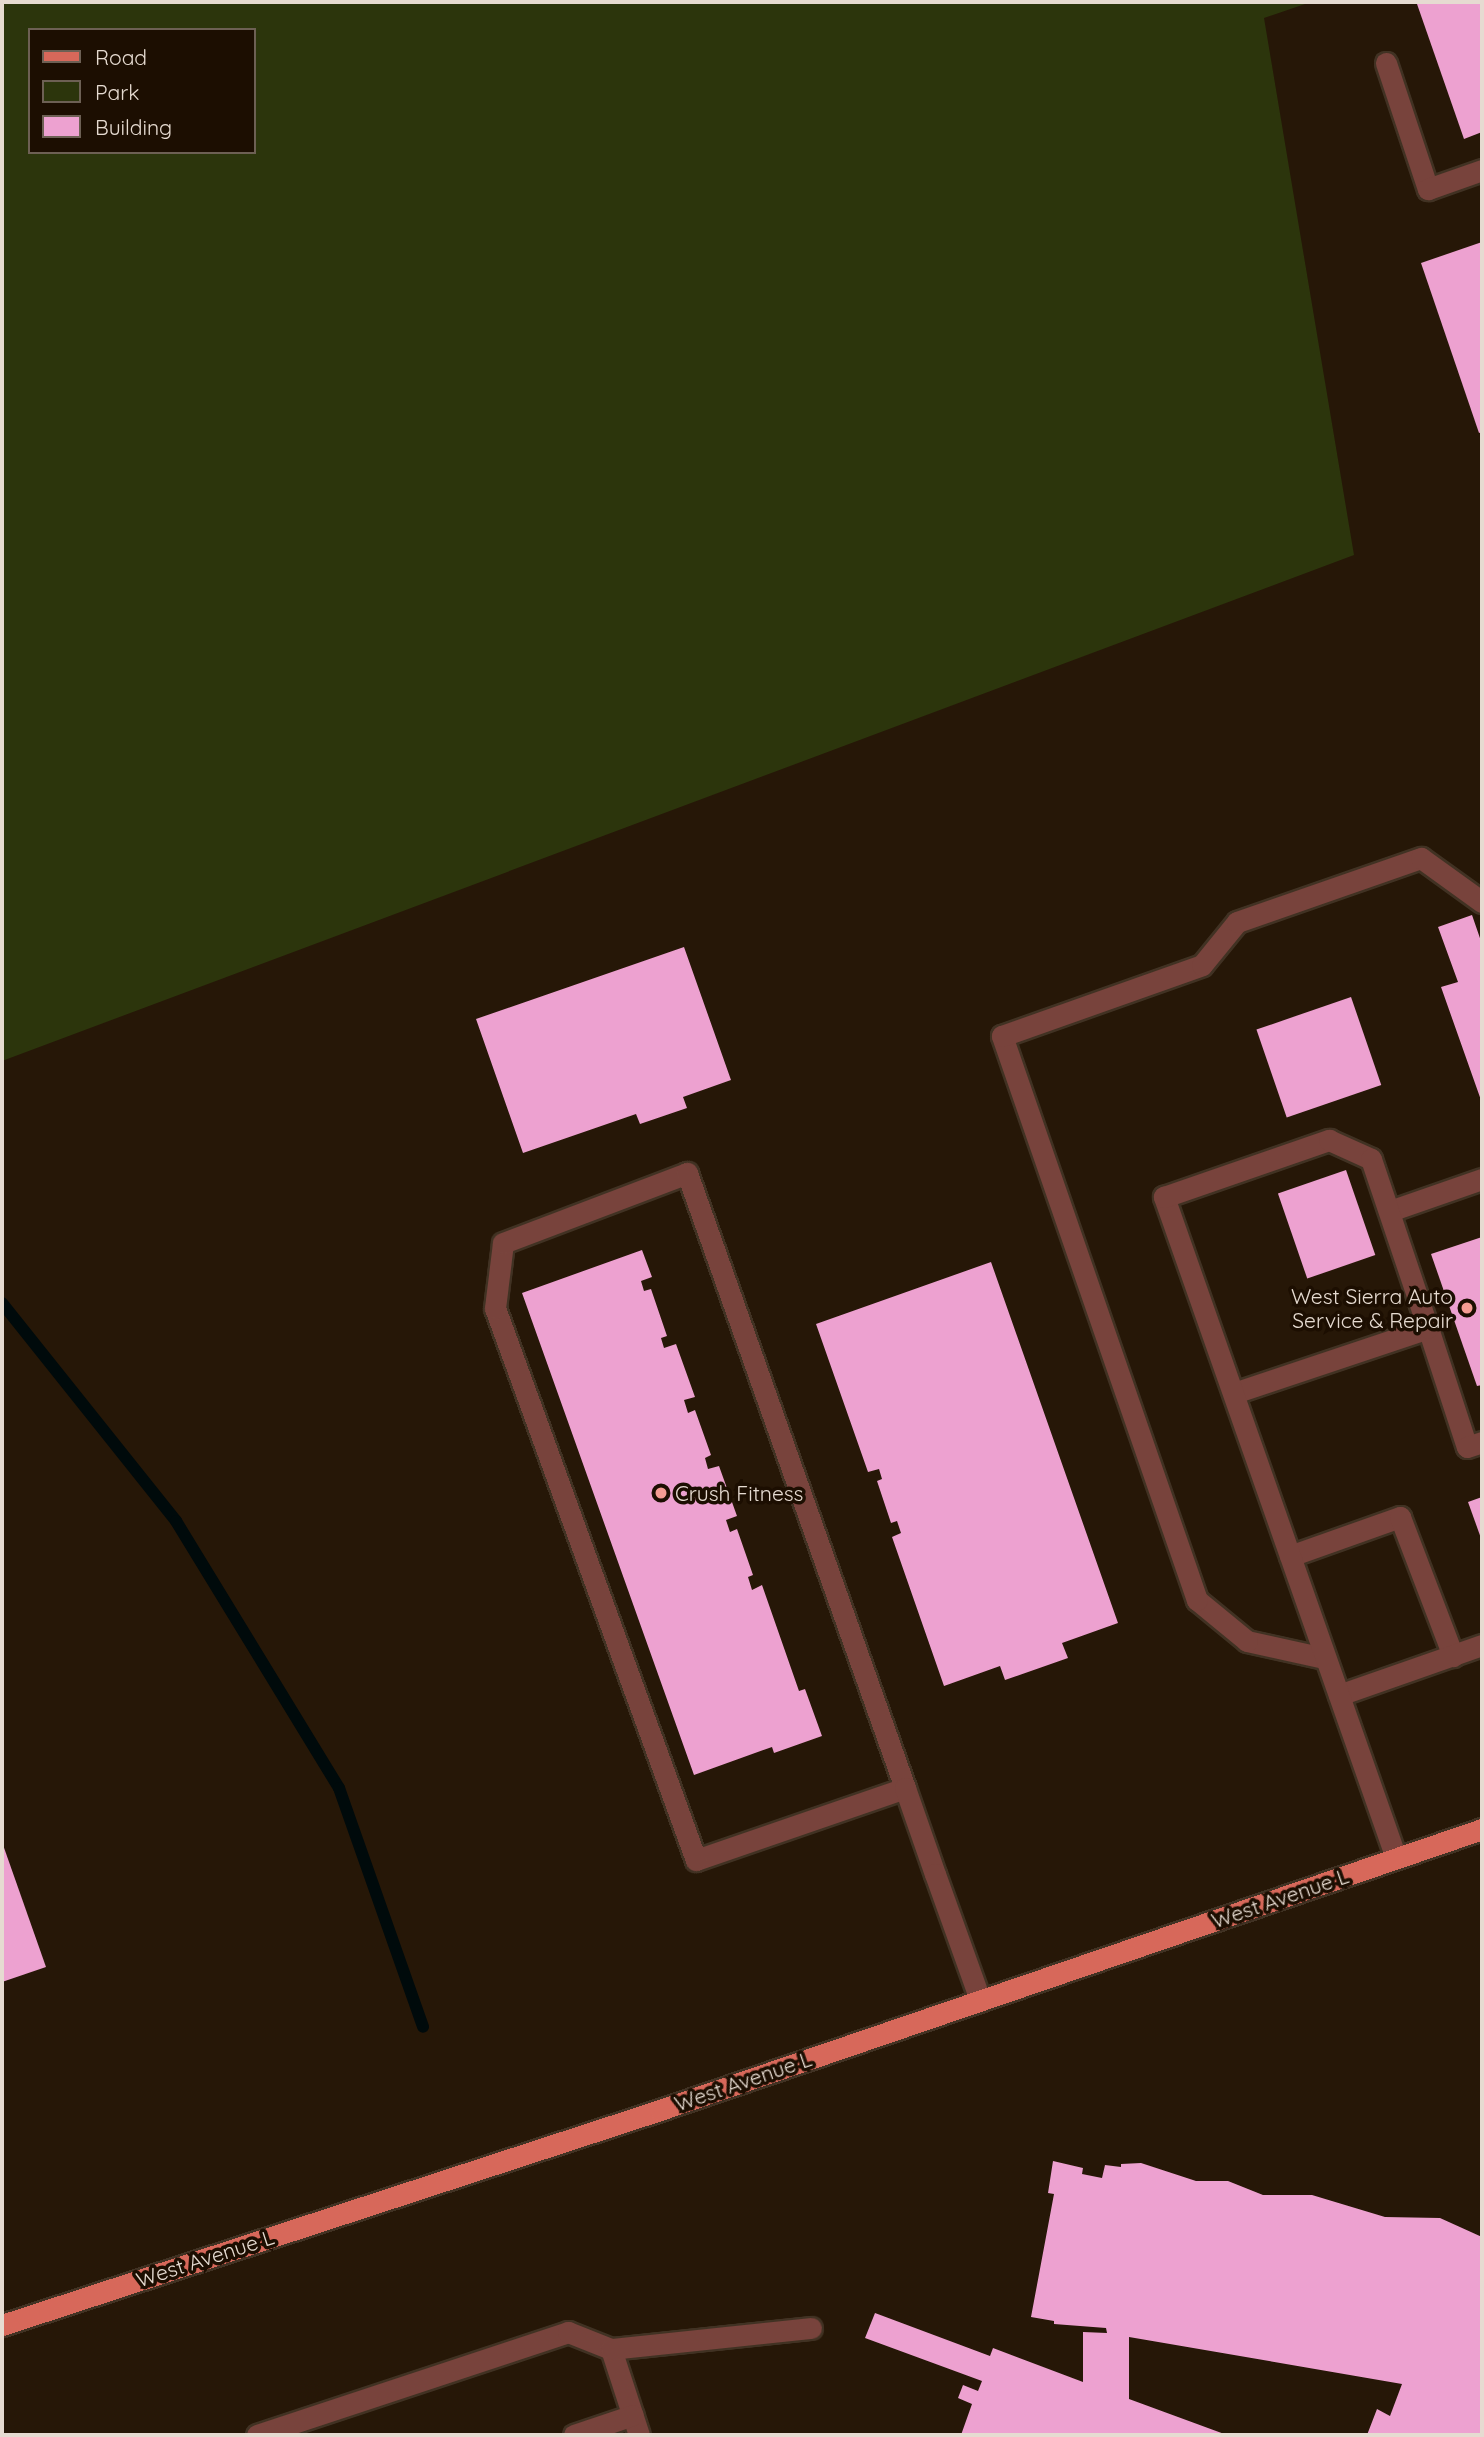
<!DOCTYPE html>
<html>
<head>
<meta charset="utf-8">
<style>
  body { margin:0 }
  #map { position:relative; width:1484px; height:2437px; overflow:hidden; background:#261707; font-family:Quicksand,sans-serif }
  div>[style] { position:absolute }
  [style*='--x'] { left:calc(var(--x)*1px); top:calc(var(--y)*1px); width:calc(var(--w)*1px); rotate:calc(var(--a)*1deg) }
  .green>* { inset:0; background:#2c350c }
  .stream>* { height:12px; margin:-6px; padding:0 6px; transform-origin:6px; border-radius:6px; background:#000a0b }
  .building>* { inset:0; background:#eda1d0; transform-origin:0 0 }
  .roads { filter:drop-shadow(2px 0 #413223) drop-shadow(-2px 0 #413223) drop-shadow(0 2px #413223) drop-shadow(0 -2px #413223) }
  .minor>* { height:21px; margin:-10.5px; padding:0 10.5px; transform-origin:10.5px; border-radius:10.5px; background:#78433c }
  .major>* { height:21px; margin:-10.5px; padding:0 10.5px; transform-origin:10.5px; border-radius:10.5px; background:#d7685a }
  .dots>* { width:19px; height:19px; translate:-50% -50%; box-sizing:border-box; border:4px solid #1c0e01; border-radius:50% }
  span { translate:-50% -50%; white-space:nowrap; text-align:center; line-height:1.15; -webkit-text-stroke:7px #1c0e01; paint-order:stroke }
  .poi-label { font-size:21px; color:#e6dbd1 }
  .right { translate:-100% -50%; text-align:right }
  .left { translate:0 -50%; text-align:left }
  .street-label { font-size:21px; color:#e6dbd1 }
  .frame { position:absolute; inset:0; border:4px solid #e6dbd1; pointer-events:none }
  .legend { position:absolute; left:28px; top:28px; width:228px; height:126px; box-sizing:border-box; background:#1c0e01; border:2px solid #6d6054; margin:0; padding:9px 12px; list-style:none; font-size:21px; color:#e6dbd1 }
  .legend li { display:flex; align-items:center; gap:14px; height:35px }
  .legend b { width:35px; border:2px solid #6d6054 }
</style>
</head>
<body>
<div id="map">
  <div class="green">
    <i style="clip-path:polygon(evenodd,2px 2px,1311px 2px,1264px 18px,1354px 555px,2px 1061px,2px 2px,30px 30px,254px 30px,254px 152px,30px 152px,30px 30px)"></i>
  </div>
  <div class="stream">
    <i style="--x:2;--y:1303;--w:279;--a:51.4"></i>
    <i style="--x:176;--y:1521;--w:313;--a:58.6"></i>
    <i style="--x:339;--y:1788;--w:253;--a:70.6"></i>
  </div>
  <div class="building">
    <i style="clip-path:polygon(1423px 2px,1482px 2px,1482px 132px,1464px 139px,1417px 4px)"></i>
    <i style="clip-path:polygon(1482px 242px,1482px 432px,1479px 433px,1421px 263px)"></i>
    <i style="clip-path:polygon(1472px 915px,1482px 944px,1482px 1103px,1441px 987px,1458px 982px,1438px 927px)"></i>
    <i style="clip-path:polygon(684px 947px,731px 1080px,683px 1097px,687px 1108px,640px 1124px,636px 1114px,523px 1153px,476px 1019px)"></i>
    <i style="left:1351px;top:997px;width:93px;height:100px;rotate:71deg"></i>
    <i style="left:1346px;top:1170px;width:90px;height:72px;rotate:71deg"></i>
    <i style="clip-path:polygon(1482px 1237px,1482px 1385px,1477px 1386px,1431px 1254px)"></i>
    <i style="clip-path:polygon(642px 1250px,652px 1277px,641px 1281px,644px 1291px,651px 1289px,667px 1336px,661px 1338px,664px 1348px,676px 1344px,695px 1397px,684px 1400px,688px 1413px,695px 1410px,711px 1455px,705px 1458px,708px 1469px,719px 1466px,737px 1516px,726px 1520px,730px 1532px,737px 1529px,753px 1575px,748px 1577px,752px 1590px,762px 1585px,799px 1691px,805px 1689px,822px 1736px,774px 1753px,772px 1747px,694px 1775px,522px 1293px)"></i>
    <i style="clip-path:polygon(991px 1262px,1118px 1623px,1062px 1643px,1068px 1658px,1005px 1680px,1000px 1666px,944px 1686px,892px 1537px,901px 1533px,897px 1521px,891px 1523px,877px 1481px,882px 1479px,879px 1469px,868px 1472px,816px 1324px)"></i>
    <i style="clip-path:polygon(1482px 1497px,1482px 1541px,1468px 1502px)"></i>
    <i style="clip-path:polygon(2px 1842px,46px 1967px,2px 1982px)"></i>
    <i style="clip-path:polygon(1053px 2161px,1083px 2168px,1082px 2174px,1102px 2178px,1105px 2165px,1121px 2167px,1121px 2164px,1141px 2163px,1196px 2181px,1228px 2181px,1263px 2195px,1312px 2195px,1385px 2217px,1440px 2218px,1482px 2237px,1482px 2435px,1367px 2435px,1377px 2409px,1390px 2416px,1402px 2384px,1129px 2337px,1129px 2399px,1227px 2435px,961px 2435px,972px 2404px,958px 2398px,963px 2385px,978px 2391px,982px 2381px,865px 2338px,875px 2313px,990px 2356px,993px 2348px,1083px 2382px,1083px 2332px,1107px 2333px,1106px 2328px,1054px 2324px,1054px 2321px,1031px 2317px,1054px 2194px,1048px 2193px)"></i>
  </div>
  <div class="roads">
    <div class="minor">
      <i style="--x:1386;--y:63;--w:133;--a:71.6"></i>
      <i style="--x:1428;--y:189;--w:57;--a:-19.4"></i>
      <i style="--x:1390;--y:1211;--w:97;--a:-19.2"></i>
      <i style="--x:1234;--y:1393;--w:205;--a:-18.5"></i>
      <i style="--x:1428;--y:1328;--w:125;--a:71.9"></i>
      <i style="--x:1467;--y:1447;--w:16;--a:-18"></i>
      <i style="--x:1290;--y:1556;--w:117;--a:-19.5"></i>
      <i style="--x:1400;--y:1517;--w:149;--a:69.1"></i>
      <i style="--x:1324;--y:1658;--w:79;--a:-167.6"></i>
      <i style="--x:1247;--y:1641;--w:65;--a:-140.6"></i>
      <i style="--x:1197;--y:1600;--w:597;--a:-109.07"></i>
      <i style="--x:1002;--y:1036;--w:212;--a:-19.5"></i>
      <i style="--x:1202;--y:965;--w:55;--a:-50.9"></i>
      <i style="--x:1237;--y:922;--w:195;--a:-19.2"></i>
      <i style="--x:1421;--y:858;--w:75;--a:35.8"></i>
      <i style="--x:1339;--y:1695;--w:151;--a:-19.3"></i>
      <i style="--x:905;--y:1788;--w:221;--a:161"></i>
      <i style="--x:696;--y:1860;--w:587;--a:-110.01"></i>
      <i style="--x:495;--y:1308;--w:65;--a:-83"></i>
      <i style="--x:503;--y:1243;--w:197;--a:-20.8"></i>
      <i style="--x:687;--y:1173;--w:652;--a:70.48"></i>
      <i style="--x:905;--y:1788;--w:91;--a:70.8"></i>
      <i style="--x:935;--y:1874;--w:134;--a:70.3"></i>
      <i style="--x:1396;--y:1858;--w:701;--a:-109.34"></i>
      <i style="--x:1164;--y:1197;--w:175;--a:-19.1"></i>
      <i style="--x:1329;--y:1140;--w:46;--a:24.3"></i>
      <i style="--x:1371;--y:1159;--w:178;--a:71.4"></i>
      <i style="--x:611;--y:2349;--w:90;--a:72"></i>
      <i style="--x:257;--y:2435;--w:328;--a:-18.3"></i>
      <i style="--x:568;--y:2332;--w:46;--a:21.6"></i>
      <i style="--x:611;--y:2349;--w:201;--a:-6"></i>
      <i style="--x:574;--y:2435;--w:62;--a:-18.7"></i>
    </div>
    <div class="major">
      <i style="--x:2;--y:2325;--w:692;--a:-18.09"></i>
      <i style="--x:660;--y:2110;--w:869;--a:-18.87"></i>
    </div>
  </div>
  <div class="dots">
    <i style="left:1467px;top:1308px;background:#f59c93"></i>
    <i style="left:661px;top:1493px;background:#f59c93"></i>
  </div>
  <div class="poi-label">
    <span class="right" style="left:1453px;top:1308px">West Sierra Auto<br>Service &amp; Repair</span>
    <span class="left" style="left:675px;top:1493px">Crush Fitness</span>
  </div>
  <div class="street-label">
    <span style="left:1280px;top:1898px;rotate:-19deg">West Avenue L</span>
    <span style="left:743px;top:2081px;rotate:-19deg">West Avenue L</span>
    <span style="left:205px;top:2258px;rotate:-18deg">West Avenue L</span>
  </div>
  <div class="frame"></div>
  <ul class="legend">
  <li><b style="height:9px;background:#d7685a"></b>Road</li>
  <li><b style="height:19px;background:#2c350c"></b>Park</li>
  <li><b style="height:19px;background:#eda1d0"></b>Building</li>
  </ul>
</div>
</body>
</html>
